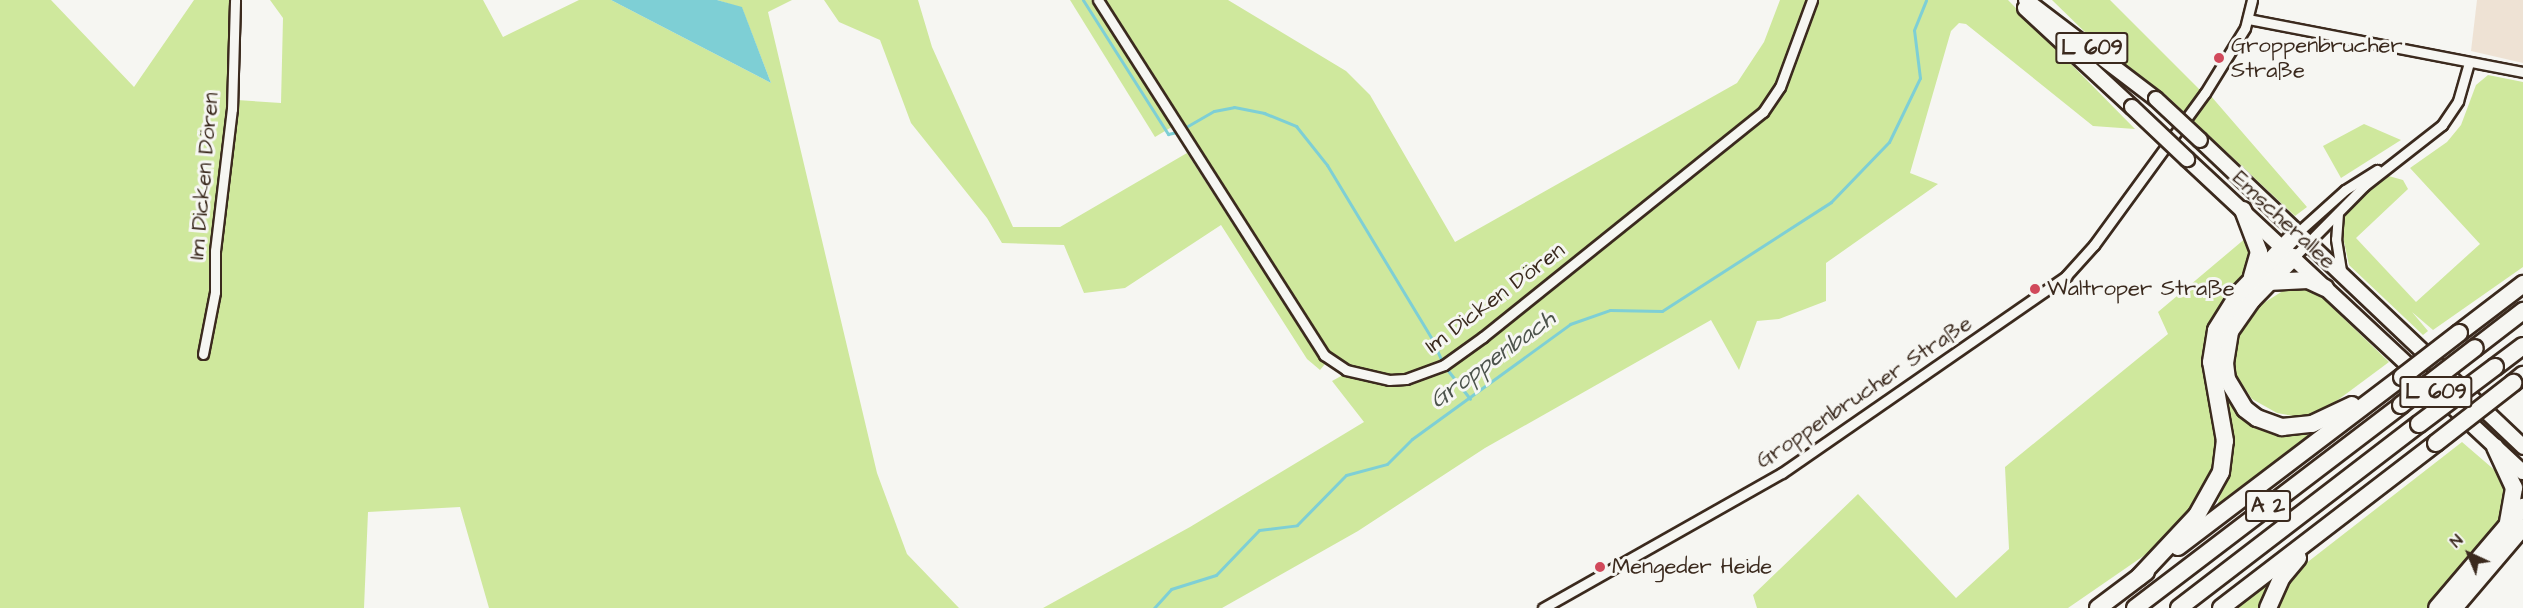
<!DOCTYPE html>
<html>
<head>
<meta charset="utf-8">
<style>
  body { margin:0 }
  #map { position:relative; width:2523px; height:608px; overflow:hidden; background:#f6f6f2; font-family:"Architects Daughter",sans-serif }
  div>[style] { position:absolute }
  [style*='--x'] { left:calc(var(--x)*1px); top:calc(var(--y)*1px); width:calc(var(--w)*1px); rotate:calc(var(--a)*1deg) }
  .built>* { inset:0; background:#eee2d4 }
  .green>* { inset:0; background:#cfe89d }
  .water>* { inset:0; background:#7ecfd5 }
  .stream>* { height:3px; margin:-1.5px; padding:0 1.5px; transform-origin:1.5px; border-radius:1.5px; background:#7ecfd5 }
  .roads { filter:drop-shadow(2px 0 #3b2a1e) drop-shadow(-2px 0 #3b2a1e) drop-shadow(0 2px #3b2a1e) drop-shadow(0 -2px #3b2a1e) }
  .street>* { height:9px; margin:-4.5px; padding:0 4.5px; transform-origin:4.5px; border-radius:4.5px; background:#f6f6f2 }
  .primary>* { height:14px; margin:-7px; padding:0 7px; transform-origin:7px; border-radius:7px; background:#f6f6f2 }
  .highway>* { height:16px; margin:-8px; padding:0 8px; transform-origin:8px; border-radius:8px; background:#f6f6f2 }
  .bridges { filter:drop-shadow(2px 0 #3b2a1e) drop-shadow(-2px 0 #3b2a1e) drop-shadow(0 2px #3b2a1e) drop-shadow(0 -2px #3b2a1e) }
  .primary-bridge>* { height:14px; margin:-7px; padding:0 7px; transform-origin:7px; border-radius:7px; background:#f6f6f2 }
  .highway-bridge>* { height:16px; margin:-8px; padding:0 8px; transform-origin:8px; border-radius:8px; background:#f6f6f2 }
  .dots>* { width:16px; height:16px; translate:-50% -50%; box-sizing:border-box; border:3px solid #f6f6f2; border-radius:50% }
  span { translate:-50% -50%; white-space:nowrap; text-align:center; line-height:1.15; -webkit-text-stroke:6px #f6f6f2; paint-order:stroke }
  .shield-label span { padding:2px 4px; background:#f6f6f2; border:2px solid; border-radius:4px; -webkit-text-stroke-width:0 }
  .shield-label { font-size:21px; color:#3b2a1e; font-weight:700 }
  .poi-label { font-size:22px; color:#3b2a1e }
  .left { translate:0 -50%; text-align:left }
  .street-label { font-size:22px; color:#3b2a1e }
  .water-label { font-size:24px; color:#4c534c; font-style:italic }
  .north { position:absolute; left:2439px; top:524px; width:60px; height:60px; -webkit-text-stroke:4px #f6f6f2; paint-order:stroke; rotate:316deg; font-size:16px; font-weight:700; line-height:24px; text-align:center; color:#3b2a1e }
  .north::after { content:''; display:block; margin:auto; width:21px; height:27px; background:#3b2a1e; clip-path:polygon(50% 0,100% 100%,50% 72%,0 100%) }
</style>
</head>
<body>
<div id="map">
  <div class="built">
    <i style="clip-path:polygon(2477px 0,2523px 0,2523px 63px,2471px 51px)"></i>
  </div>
  <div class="green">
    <i style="clip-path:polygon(0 0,51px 0,134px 87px,194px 0,239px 0,237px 100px,281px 103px,283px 18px,270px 0,483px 0,503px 37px,579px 0,611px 0,771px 83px,742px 8px,717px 0,792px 0,768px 12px,877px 473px,907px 554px,959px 608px,489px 608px,460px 507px,368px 512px,364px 608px,0 608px)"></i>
    <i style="clip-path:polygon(824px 0,918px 0,932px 47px,1013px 227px,1060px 227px,1187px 153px,1290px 313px,1200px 161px,1204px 158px,1104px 0,1228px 0,1346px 71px,1370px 95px,1455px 242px,1737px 83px,1764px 42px,1780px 0,2008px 0,2135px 129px,2093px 126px,1966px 24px,1959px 23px,1951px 31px,1910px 173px,1938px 184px,1826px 263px,1826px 301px,1779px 319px,1757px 321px,1739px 370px,1711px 320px,1485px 448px,1358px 531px,1222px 608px,1043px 608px,1190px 527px,1364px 422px,1332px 381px,1343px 375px,1389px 384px,1407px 383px,1447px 368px,1401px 378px,1365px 374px,1319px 353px,1300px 328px,1325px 364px,1320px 370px,1307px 359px,1221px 225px,1125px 288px,1084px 293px,1064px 245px,1002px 243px,987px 218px,911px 123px,880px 40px,839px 22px)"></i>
    <i style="clip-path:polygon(1070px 0,1095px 0,1175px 125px,1155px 137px)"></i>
    <i style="clip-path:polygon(2052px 0,2110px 0,2202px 92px,2210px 95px,2307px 207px,2295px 216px,2166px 95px,2090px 37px)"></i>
    <i style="clip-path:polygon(2488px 75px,2523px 82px,2523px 267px,2433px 330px,2412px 312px,2428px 331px,2423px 335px,2349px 265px,2341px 228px,2346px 213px,2371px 185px,2385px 175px,2403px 180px,2408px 189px,2356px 238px,2416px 302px,2480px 244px,2410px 168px,2447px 142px,2461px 125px,2476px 85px)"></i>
    <i style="clip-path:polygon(2364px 124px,2401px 140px,2341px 178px,2323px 146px)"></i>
    <i style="clip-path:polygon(2247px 237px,2252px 255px,2246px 275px,2215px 318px,2205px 341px,2204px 364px,2218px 441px,2212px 481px,2193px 510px,2158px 546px,2068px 608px,1757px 608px,1753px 595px,1858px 494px,1956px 598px,2009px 549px,2005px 467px,2168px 334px,2158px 312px)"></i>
    <i style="clip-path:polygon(2289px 287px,2311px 287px,2389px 362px,2323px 411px,2298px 417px,2277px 413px,2252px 399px,2236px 375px,2232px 350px,2236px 335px,2262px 304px)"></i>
    <i style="clip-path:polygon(2223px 390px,2237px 412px,2252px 424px,2291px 434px,2322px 435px,2214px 515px,2224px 484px)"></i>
    <i style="clip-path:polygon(2462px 442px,2498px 473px,2509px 503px,2504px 526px,2437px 608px,2236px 608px,2275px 579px,2300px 568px)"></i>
  </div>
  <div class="water">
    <i style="clip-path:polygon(611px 0,717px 0,742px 7px,771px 83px)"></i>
  </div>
  <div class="stream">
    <i style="--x:1083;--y:0;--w:159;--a:57.6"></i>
    <i style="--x:1168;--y:134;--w:9;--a:-13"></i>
    <i style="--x:1186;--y:127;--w:32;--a:-30"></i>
    <i style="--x:1214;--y:111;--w:20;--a:-11"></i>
    <i style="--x:1234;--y:107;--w:31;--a:11"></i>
    <i style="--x:1264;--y:113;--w:35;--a:22"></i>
    <i style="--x:1296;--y:126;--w:50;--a:51.5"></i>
    <i style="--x:1327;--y:165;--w:203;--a:58.9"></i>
    <i style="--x:1432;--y:339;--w:24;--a:66"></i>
    <i style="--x:1446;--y:368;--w:39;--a:52"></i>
    <i style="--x:1154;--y:608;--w:25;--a:-48"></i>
    <i style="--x:1171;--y:589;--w:47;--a:-17.3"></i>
    <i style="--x:1216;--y:575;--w:62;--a:-46.3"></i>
    <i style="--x:1259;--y:530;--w:38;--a:-7"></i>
    <i style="--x:1297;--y:525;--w:70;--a:-45.6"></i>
    <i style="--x:1346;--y:475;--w:42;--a:-15"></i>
    <i style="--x:1387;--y:464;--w:35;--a:-45"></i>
    <i style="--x:1412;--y:439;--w:195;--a:-36"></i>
    <i style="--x:1570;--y:324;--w:42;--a:-19.3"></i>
    <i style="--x:1610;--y:310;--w:52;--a:1.1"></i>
    <i style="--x:1662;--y:311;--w:201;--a:-32.8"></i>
    <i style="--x:1831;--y:202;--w:83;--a:-46"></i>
    <i style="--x:1889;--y:142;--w:71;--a:-64.2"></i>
    <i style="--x:1920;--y:78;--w:48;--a:-97.1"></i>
    <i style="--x:1914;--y:30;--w:32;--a:-68"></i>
  </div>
  <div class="roads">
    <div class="street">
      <i style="--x:1098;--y:0;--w:421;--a:57.5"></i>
      <i style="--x:1324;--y:355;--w:27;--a:34"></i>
      <i style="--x:1346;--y:370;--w:44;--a:13.1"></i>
      <i style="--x:1389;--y:380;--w:17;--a:-3"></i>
      <i style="--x:1406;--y:379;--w:40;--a:-20.2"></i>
      <i style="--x:1444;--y:365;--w:48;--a:-35.7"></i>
      <i style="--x:1483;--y:337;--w:359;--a:-38.8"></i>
      <i style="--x:1763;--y:112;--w:30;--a:-56"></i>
      <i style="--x:1780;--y:87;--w:93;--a:-69.8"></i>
      <i style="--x:2248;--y:19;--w:280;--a:10.9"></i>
      <i style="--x:2338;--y:213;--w:26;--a:94"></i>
      <i style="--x:2336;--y:239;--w:37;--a:81"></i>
      <i style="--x:2296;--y:234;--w:66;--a:-41.9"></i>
      <i style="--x:2345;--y:190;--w:38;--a:-32"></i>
      <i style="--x:2294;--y:257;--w:100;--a:-45.4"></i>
      <i style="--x:2364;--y:186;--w:99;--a:-38"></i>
      <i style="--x:2442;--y:125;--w:29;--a:-56"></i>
      <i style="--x:2458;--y:101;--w:40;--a:-74"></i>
      <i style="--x:203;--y:354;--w:63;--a:-79"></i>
      <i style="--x:215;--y:292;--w:41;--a:-90"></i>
      <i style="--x:215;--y:251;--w:143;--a:-83.2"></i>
      <i style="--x:232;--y:109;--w:109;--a:-88.4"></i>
      <i style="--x:1543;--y:608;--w:274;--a:-29.5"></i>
      <i style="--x:1782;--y:473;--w:346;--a:-34.7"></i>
      <i style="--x:2066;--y:276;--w:42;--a:-47.9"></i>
      <i style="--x:2094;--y:245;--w:188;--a:-53.9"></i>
      <i style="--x:2205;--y:93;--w:76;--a:-58.4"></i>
      <i style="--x:2245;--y:28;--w:29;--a:-76"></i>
    </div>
    <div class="primary">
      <i style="--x:2026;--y:0;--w:163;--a:37.3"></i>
      <i style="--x:2025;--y:8;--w:146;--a:42.8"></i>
      <i style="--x:2200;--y:140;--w:446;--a:43.5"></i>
      <i style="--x:2187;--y:159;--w:459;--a:43"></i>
    </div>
    <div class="highway">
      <i style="--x:2243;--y:210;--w:45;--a:69.1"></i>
      <i style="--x:2259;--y:252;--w:26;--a:106"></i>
      <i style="--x:2294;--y:257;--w:60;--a:134.3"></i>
      <i style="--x:2252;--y:300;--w:39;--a:125"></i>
      <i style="--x:2230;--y:332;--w:31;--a:99"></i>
      <i style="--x:2225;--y:363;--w:16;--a:83"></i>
      <i style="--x:2227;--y:379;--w:35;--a:59"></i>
      <i style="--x:2245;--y:409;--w:15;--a:37"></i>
      <i style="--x:2257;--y:418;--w:27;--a:20"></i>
      <i style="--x:2282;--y:427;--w:30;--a:-6"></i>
      <i style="--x:2312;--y:424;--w:44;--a:-25.4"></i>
      <i style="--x:2268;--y:282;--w:40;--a:-2.9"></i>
      <i style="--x:2308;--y:280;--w:19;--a:25"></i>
      <i style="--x:2459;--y:333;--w:81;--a:-37.4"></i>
      <i style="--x:2475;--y:348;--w:61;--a:-37.6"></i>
      <i style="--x:2495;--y:367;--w:35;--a:-37"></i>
      <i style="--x:2513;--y:383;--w:13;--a:-39"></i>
      <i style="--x:2495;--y:447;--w:45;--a:65.1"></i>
      <i style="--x:2514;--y:488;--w:35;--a:100"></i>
      <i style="--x:2178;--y:547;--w:281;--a:-37.2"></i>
      <i style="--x:2139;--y:577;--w:85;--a:-46.9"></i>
      <i style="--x:2197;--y:515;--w:49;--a:-60.8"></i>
      <i style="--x:2221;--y:472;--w:31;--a:-83"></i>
      <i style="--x:2225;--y:441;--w:80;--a:-100"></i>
      <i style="--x:2211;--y:362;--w:32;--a:-81"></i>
      <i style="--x:2216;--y:330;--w:44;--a:-58.1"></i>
      <i style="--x:2239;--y:293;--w:82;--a:-46"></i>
      <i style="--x:2098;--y:608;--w:60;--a:-36.9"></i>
      <i style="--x:2135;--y:608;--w:335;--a:-37.3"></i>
      <i style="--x:2179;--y:608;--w:302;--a:-37.5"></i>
      <i style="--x:2221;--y:608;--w:271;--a:-37.5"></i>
      <i style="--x:2268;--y:608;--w:34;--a:-66"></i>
      <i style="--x:2282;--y:577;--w:25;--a:-50"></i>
      <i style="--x:2437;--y:608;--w:133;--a:-49.6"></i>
      <i style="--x:2454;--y:608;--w:106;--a:-49.6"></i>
    </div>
  </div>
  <div class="bridges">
    <div class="primary-bridge">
      <i style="--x:2156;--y:99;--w:60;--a:43"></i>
      <i style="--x:2132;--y:107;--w:76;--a:43.4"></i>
    </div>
    <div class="highway-bridge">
      <i style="--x:2402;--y:377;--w:72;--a:-37.7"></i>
      <i style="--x:2401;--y:405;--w:93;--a:-37.6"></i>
      <i style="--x:2419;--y:424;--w:95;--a:-36.9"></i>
      <i style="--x:2436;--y:443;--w:98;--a:-37.9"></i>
    </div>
  </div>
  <div class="dots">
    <i style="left:2219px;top:58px;background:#d1495b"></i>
    <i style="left:2035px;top:289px;background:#d1495b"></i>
    <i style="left:1600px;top:567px;background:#d1495b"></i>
  </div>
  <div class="shield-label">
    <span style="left:2092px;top:48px">L 609</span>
    <span style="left:2436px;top:392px">L 609</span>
    <span style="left:2268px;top:506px">A 2</span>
  </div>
  <div class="poi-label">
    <span class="left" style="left:2231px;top:58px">Groppenbrucher<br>Straße</span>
    <span class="left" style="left:2047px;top:289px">Waltroper Straße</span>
    <span class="left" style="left:1612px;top:567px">Mengeder Heide</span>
  </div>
  <div class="street-label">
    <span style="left:204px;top:176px;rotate:-85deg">Im Dicken Dören</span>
    <span style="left:2284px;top:220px;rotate:43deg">Emscherallee</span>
    <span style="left:1495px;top:298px;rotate:-37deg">Im Dicken Dören</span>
    <span style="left:1864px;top:392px;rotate:-34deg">Groppenbrucher Straße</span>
  </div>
  <div class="water-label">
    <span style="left:1493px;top:360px;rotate:-36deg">Groppenbach</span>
  </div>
  <div class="north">N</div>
</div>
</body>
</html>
